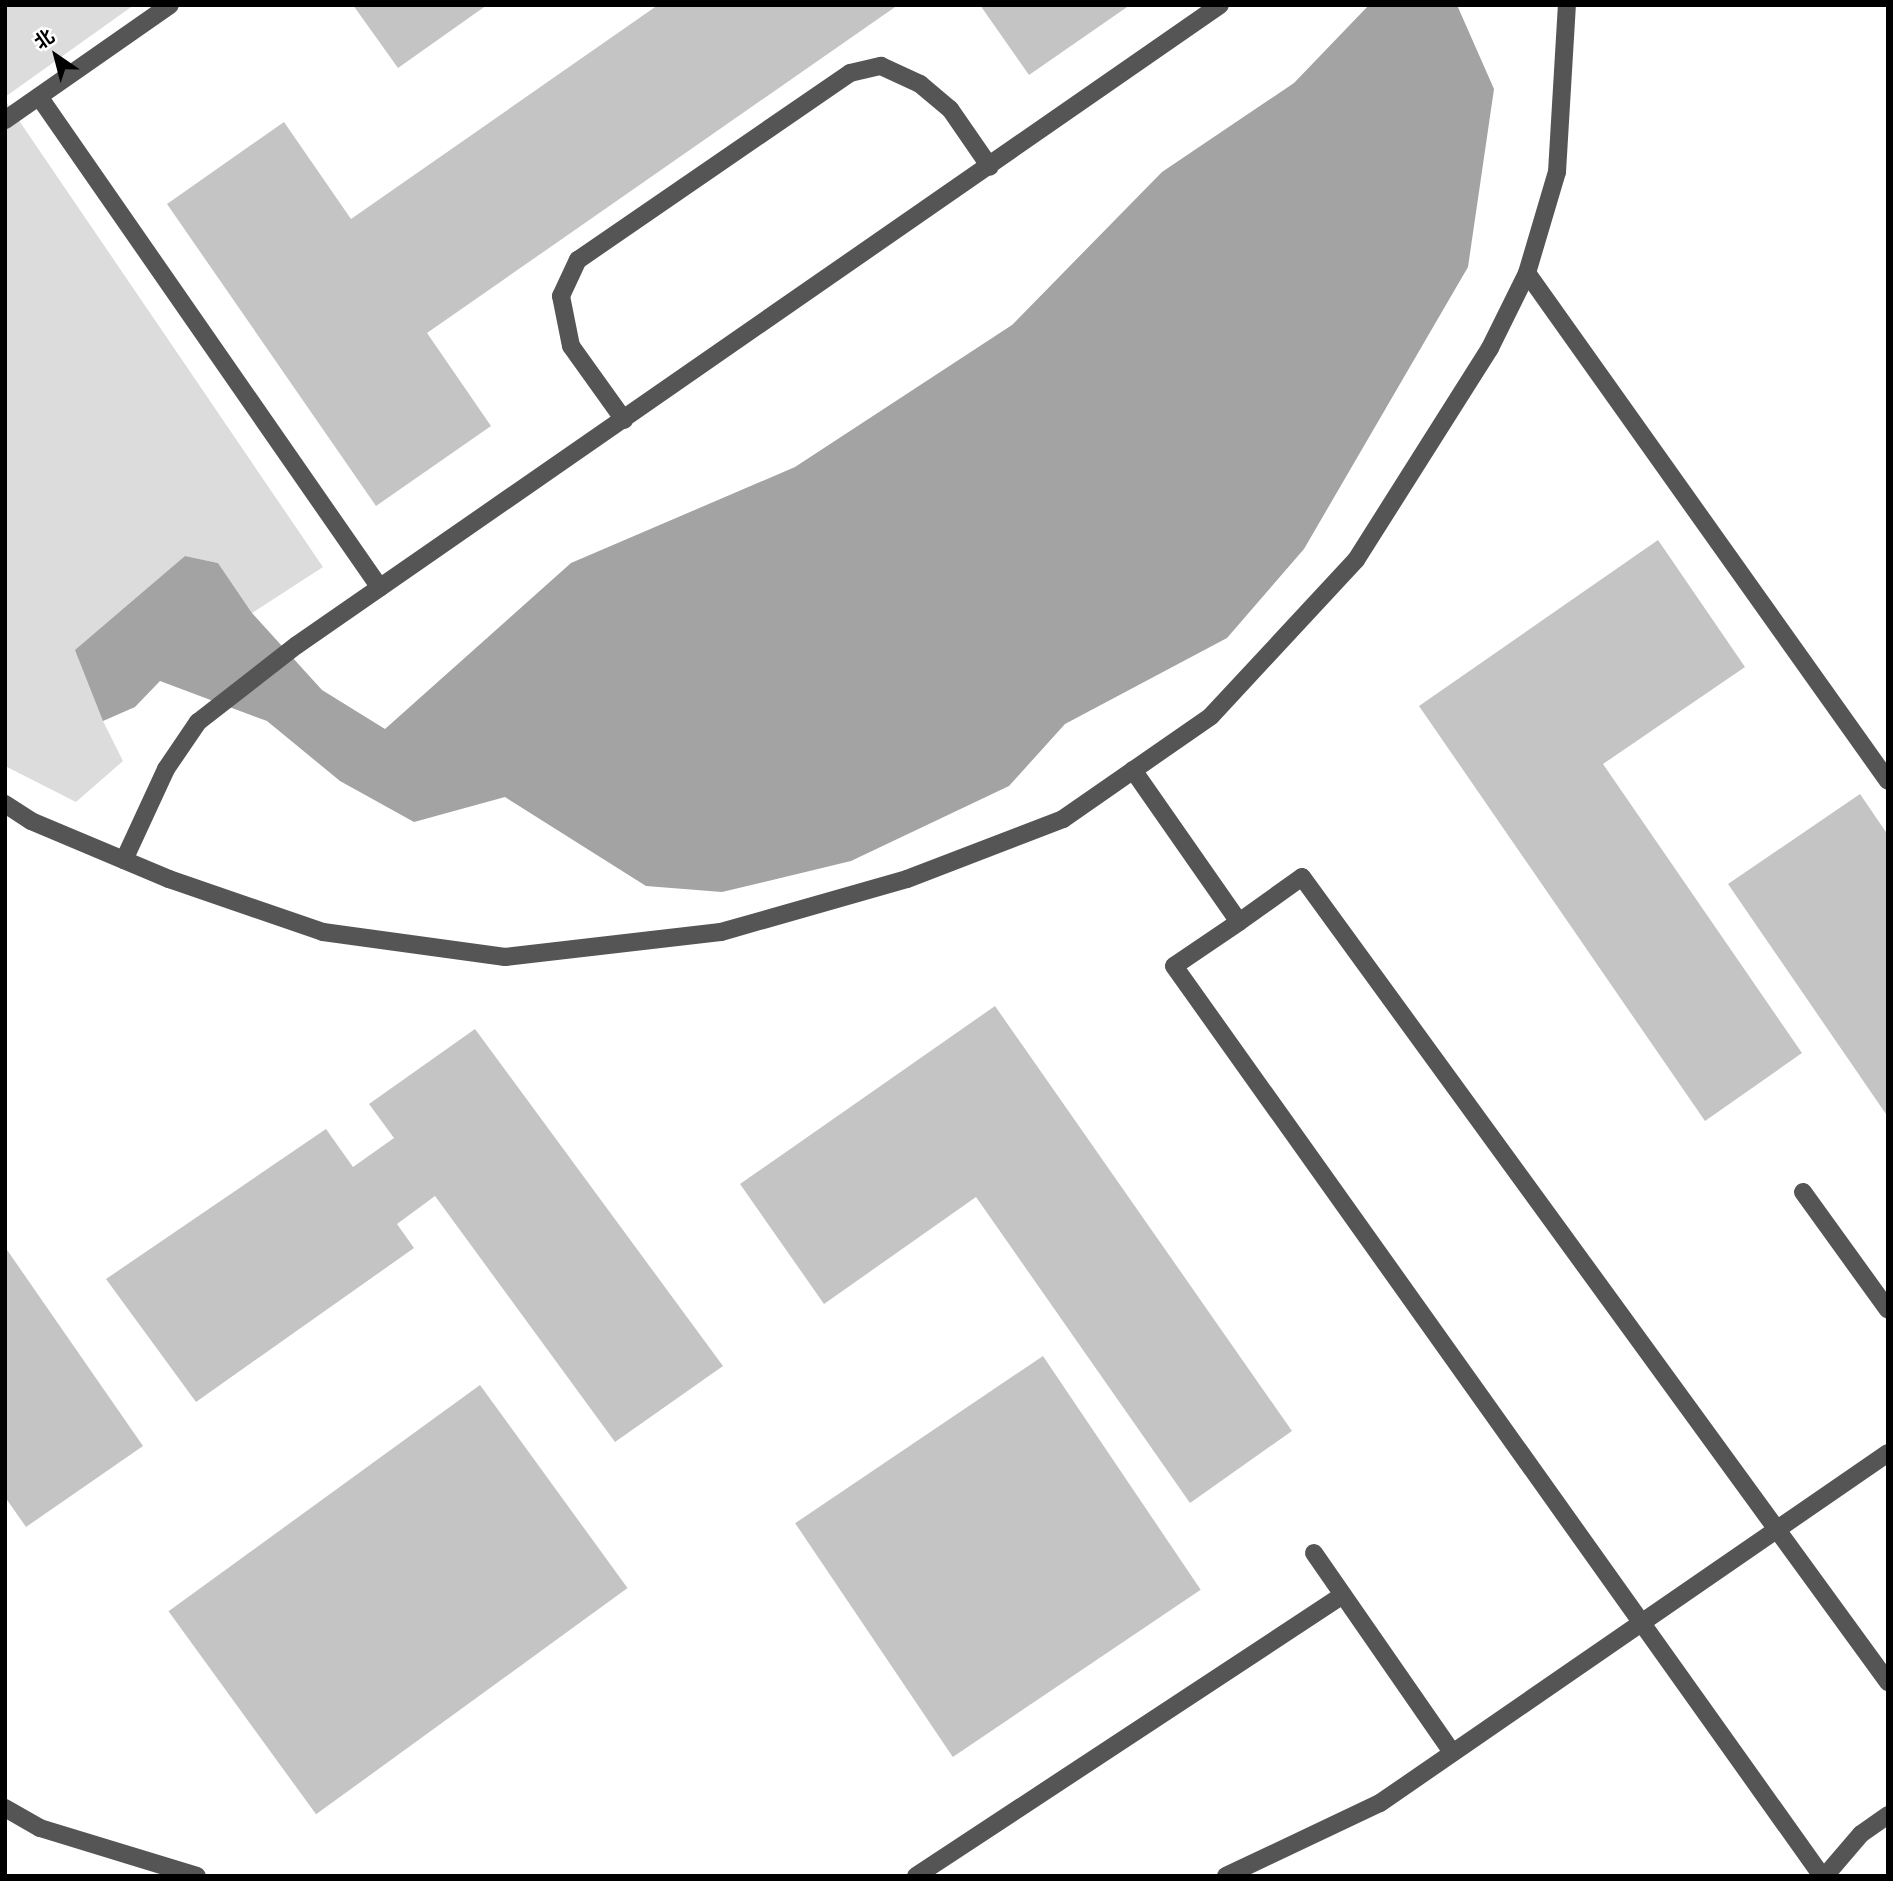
<!DOCTYPE html>
<html>
<head>
<meta charset="utf-8">
<style>
  body { margin:0 }
  #map { position:relative; width:1893px; height:1881px; overflow:hidden; background:#fff; font-family:"Golos Text","Noto Sans SC",sans-serif }
  div>[style] { position:absolute }
  [style*='--x'] { left:calc(var(--x)*1px); top:calc(var(--y)*1px); width:calc(var(--w)*1px); rotate:calc(var(--a)*1deg) }
  .green>* { inset:0; background:#dcdcdc }
  .water>* { inset:0; background:#a3a3a3 }
  .building>* { inset:0; background:#c4c4c4; transform-origin:0 0 }
  .minor>* { height:18px; margin:-9px; padding:0 9px; transform-origin:9px; border-radius:9px; background:#555 }
  span { translate:-50% -50%; white-space:nowrap; text-align:center; line-height:1.15; -webkit-text-stroke:6px #fff; paint-order:stroke }
  .frame { position:absolute; inset:0; border:7px solid #000; pointer-events:none }
  .north { position:absolute; left:21px; top:21px; width:70px; height:70px; -webkit-text-stroke:5px #fff; paint-order:stroke; rotate:325deg; font-size:19px; font-weight:700; line-height:28px; text-align:center; color:#000 }
  .north::after { content:''; display:block; margin:auto; width:24px; height:32px; background:#000; clip-path:polygon(50% 0,100% 100%,50% 72%,0 100%) }
</style>
</head>
<body>
<div id="map">
  <div class="green">
    <i style="clip-path:polygon(5px 5px,134px 5px,5px 97px)"></i>
    <i style="clip-path:polygon(5px 100px,323px 567px,252px 613px,218px 563px,185px 556px,148px 590px,103px 721px,123px 761px,76px 802px,5px 766px)"></i>
  </div>
  <div class="water">
    <i style="clip-path:polygon(1369px 5px,1457px 5px,1494px 89px,1468px 267px,1304px 549px,1227px 638px,1065px 724px,1009px 786px,851px 861px,722px 892px,646px 886px,505px 797px,414px 822px,340px 781px,267px 721px,160px 681px,135px 707px,103px 721px,75px 650px,185px 556px,218px 563px,252px 613px,322px 690px,385px 729px,571px 563px,795px 467px,1012px 325px,1162px 172px,1294px 83px)"></i>
  </div>
  <div class="building">
    <i style="clip-path:polygon(353px 5px,487px 5px,398px 68px)"></i>
    <i style="clip-path:polygon(658px 5px,898px 5px,427px 333px,491px 426px,376px 506px,167px 204px,284px 122px,351px 219px)"></i>
    <i style="clip-path:polygon(980px 5px,1130px 5px,1029px 75px)"></i>
    <i style="clip-path:polygon(1658px 540px,1745px 667px,1603px 764px,1802px 1053px,1705px 1121px,1419px 706px)"></i>
    <i style="clip-path:polygon(1860px 794px,1888px 835px,1888px 1117px,1728px 884px)"></i>
    <i style="clip-path:polygon(995px 1006px,1292px 1431px,1190px 1503px,976px 1197px,824px 1304px,740px 1184px)"></i>
    <i style="clip-path:polygon(475px 1029px,723px 1366px,615px 1442px,435px 1196px,397px 1224px,414px 1248px,196px 1402px,106px 1279px,326px 1129px,353px 1167px,394px 1138px,369px 1104px)"></i>
    <i style="clip-path:polygon(5px 1247px,143px 1446px,26px 1527px,5px 1497px)"></i>
    <i style="left:1043px;top:1356px;width:282px;height:299px;rotate:56deg"></i>
    <i style="left:480px;top:1385px;width:251px;height:385px;rotate:54deg"></i>
  </div>
  <div class="minor">
    <i style="--x:40;--y:98;--w:596;--a:55.24"></i>
    <i style="--x:5;--y:120;--w:201;--a:-34.9"></i>
    <i style="--x:1527;--y:273;--w:623;--a:54.6"></i>
    <i style="--x:624;--y:420;--w:91;--a:-125.6"></i>
    <i style="--x:571;--y:346;--w:51;--a:-101.3"></i>
    <i style="--x:561;--y:296;--w:40;--a:-65"></i>
    <i style="--x:578;--y:260;--w:330;--a:-34.5"></i>
    <i style="--x:850;--y:73;--w:32;--a:-13"></i>
    <i style="--x:881;--y:66;--w:43;--a:24.8"></i>
    <i style="--x:920;--y:84;--w:39;--a:40"></i>
    <i style="--x:950;--y:109;--w:70;--a:55.4"></i>
    <i style="--x:1133;--y:770;--w:185;--a:55.1"></i>
    <i style="--x:1239;--y:922;--w:77;--a:-35.5"></i>
    <i style="--x:1302;--y:877;--w:996;--a:53.95"></i>
    <i style="--x:5;--y:804;--w:31;--a:33"></i>
    <i style="--x:31;--y:821;--w:150;--a:22.8"></i>
    <i style="--x:169;--y:879;--w:163;--a:19"></i>
    <i style="--x:323;--y:932;--w:184;--a:7.8"></i>
    <i style="--x:505;--y:957;--w:217;--a:-6.6"></i>
    <i style="--x:721;--y:932;--w:193;--a:-15.9"></i>
    <i style="--x:907;--y:879;--w:167;--a:-21"></i>
    <i style="--x:1063;--y:819;--w:180;--a:-34.8"></i>
    <i style="--x:1211;--y:716;--w:213;--a:-47.1"></i>
    <i style="--x:1356;--y:560;--w:251;--a:-57.7"></i>
    <i style="--x:1490;--y:348;--w:84;--a:-63.7"></i>
    <i style="--x:1527;--y:273;--w:105;--a:-73.5"></i>
    <i style="--x:1557;--y:172;--w:167;--a:-86.6"></i>
    <i style="--x:124;--y:860;--w:100;--a:-65.2"></i>
    <i style="--x:166;--y:769;--w:57;--a:-55.8"></i>
    <i style="--x:198;--y:722;--w:125;--a:-37.9"></i>
    <i style="--x:297;--y:645;--w:1123;--a:-34.74"></i>
    <i style="--x:1239;--y:922;--w:78;--a:145.9"></i>
    <i style="--x:1174;--y:966;--w:1117;--a:54.55"></i>
    <i style="--x:1803;--y:1192;--w:145;--a:54.2"></i>
    <i style="--x:1314;--y:1553;--w:242;--a:55.3"></i>
    <i style="--x:5;--y:1808;--w:40;--a:29.7"></i>
    <i style="--x:40;--y:1828;--w:164;--a:17"></i>
    <i style="--x:916;--y:1876;--w:511;--a:-33.35"></i>
    <i style="--x:1226;--y:1876;--w:170;--a:-25.4"></i>
    <i style="--x:1380;--y:1803;--w:617;--a:-34.57"></i>
    <i style="--x:1825;--y:1876;--w:55;--a:-49.4"></i>
    <i style="--x:1861;--y:1834;--w:33;--a:-35"></i>
  </div>
  <div class="frame"></div>
  <div class="north">北</div>
</div>
</body>
</html>
